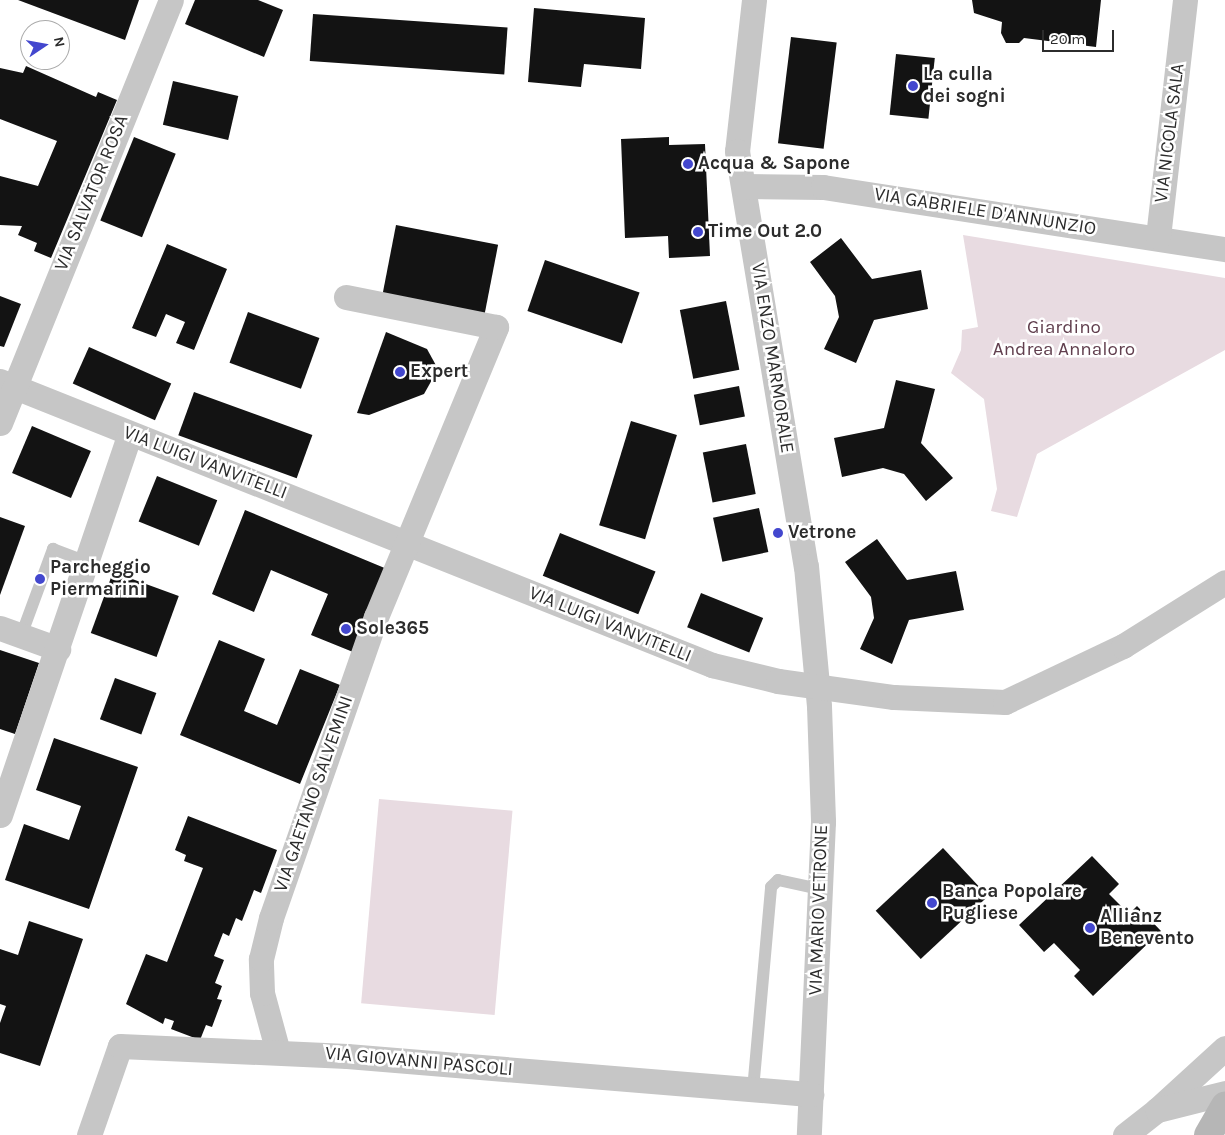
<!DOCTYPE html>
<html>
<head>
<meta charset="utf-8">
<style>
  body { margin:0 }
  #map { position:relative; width:1225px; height:1135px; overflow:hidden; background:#fff; font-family:Karla,sans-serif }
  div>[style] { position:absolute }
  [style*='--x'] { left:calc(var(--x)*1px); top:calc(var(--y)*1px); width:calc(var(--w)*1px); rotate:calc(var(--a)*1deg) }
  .green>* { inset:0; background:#e8dbe1; transform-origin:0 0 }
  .building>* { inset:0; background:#131313; transform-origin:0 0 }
  .service>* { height:12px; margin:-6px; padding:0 6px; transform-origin:6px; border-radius:6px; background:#c6c6c6 }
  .minor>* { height:25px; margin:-12.5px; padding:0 12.5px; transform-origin:12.5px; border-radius:12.5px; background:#c6c6c6 }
  .secondary>* { height:28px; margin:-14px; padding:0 14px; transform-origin:14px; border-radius:14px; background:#b6b6b6 }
  .dots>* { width:14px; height:14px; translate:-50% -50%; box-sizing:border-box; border:2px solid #fff; border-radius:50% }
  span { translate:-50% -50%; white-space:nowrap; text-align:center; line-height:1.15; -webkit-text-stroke:5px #fff; paint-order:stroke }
  .poi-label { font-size:19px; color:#2c2c2c; font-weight:700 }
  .left { translate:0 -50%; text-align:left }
  .street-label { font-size:19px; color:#2c2c2c }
  .park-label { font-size:19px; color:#613f4e }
  .north { position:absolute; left:20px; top:20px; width:50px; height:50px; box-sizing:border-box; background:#fff; border:1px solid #ababab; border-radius:50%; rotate:78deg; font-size:14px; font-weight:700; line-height:20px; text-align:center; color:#2c2c2c }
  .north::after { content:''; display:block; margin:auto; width:18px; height:22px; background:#4347ce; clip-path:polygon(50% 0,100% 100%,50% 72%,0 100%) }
  .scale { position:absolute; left:1042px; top:30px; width:72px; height:22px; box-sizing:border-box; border:2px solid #2c2c2c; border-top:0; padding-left:6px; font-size:15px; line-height:18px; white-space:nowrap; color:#2c2c2c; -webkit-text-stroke:4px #fff; paint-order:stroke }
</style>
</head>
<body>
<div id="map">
  <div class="green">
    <i style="clip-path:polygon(963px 235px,1225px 278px,1225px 350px,1037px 454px,1017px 517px,991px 511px,997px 489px,984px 399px,951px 373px,961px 350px,962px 330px,978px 327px)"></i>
    <i style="left:379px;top:799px;width:134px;height:205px;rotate:5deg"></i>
  </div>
  <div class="building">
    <i style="clip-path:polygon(18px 0,139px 0,125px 40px)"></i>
    <i style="clip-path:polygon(195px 0,258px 0,283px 10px,264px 57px,185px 24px)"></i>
    <i style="clip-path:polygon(972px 0,1101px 0,1096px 47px,1024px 38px,1019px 43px,1006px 43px,1001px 33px,1002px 22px,974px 13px)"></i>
    <i style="clip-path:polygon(534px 8px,645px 18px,641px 69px,584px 64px,581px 87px,528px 82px)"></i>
    <i style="left:313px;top:14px;width:195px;height:47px;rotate:4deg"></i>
    <i style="left:791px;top:37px;width:46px;height:107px;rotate:7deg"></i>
    <i style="left:896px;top:54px;width:39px;height:61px;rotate:6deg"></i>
    <i style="clip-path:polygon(26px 66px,96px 97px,98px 92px,117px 100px,51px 258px,34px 251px,37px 243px,18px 235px,22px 226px,0 225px,0 176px,38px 186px,57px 141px,0 119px,0 68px,23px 73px)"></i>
    <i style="left:173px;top:81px;width:67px;height:45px;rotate:13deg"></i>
    <i style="left:134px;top:137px;width:45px;height:90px;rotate:22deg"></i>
    <i style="clip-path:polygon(669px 137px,669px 145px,705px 144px,710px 256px,669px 258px,668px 236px,625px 238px,621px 139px)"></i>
    <i style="left:396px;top:225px;width:104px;height:70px;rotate:11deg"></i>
    <i style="clip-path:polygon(841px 238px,872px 279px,921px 270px,928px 309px,874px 320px,856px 363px,824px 349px,839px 317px,835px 296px,810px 262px)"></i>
    <i style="clip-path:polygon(167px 244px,227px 269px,194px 350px,176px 343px,185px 322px,166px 314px,156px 337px,132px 328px)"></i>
    <i style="left:545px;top:260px;width:100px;height:54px;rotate:19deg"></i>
    <i style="clip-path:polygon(0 296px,21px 304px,4px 347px,0 346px)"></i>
    <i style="left:726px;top:301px;width:70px;height:47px;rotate:79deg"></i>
    <i style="left:248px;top:312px;width:76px;height:54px;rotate:20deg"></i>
    <i style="clip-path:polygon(386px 332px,427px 349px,438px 369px,424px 394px,369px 415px,357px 413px)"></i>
    <i style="left:89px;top:347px;width:90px;height:40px;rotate:24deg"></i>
    <i style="clip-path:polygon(896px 380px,935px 389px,921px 443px,953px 478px,926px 501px,904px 474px,883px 468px,842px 477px,834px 438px,884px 428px)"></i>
    <i style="left:739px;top:386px;width:31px;height:46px;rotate:79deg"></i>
    <i style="left:194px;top:392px;width:126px;height:46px;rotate:20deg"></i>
    <i style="left:631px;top:421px;width:48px;height:109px;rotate:17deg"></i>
    <i style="left:32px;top:426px;width:64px;height:51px;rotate:23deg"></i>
    <i style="left:746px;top:444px;width:51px;height:44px;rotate:79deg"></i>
    <i style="left:157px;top:476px;width:65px;height:49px;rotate:22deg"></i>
    <i style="left:759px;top:508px;width:45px;height:47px;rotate:78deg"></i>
    <i style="clip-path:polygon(245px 510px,387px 569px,353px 652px,311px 635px,328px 594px,271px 570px,254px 612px,212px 594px)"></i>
    <i style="clip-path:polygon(0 517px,25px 526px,0 595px)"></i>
    <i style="left:560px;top:533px;width:103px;height:46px;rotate:22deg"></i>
    <i style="clip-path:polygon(877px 539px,907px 580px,956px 571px,964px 610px,909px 620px,892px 664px,860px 649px,874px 618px,871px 597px,845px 562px)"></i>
    <i style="left:113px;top:572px;width:70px;height:65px;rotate:20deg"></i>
    <i style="left:701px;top:593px;width:67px;height:37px;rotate:22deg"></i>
    <i style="clip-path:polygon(219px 640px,265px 659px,244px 711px,277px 725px,300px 669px,340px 685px,300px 784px,180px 735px)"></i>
    <i style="clip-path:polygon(0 650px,39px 663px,15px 734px,0 729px)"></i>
    <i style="left:115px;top:678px;width:44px;height:44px;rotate:20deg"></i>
    <i style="clip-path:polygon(54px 738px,138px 767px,89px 909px,5px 880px,24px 824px,69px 840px,81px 806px,36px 790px)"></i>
    <i style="clip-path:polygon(188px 816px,277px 850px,261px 893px,254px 890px,242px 921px,236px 918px,229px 936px,223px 933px,214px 956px,224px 960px,215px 983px,222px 986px,217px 999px,222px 1000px,212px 1027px,206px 1025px,200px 1040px,171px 1029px,174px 1021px,165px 1018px,163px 1024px,126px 1004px,146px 954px,167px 962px,203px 868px,184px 861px,186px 855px,175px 850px)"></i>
    <i style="left:943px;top:848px;width:66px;height:92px;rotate:47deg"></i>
    <i style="clip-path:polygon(1092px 856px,1119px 884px,1109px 894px,1129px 914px,1137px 906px,1161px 931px,1093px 996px,1074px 976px,1080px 970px,1054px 943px,1044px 952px,1019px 925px)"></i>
    <i style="clip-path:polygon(29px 921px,83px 939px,40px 1066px,0 1053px,0 1023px,6px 1006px,0 1004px,0 949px,18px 955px)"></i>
  </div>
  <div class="service">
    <i style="--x:21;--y:636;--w:93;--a:-69.8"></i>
    <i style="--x:53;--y:549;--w:36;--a:21"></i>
    <i style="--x:753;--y:1090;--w:204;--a:-84.9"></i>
    <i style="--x:771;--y:887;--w:10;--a:-45"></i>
    <i style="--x:778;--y:880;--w:43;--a:12.1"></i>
  </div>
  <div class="minor">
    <i style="--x:754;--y:0;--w:152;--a:96.4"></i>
    <i style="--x:737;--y:151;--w:421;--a:80.6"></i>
    <i style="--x:806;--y:566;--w:141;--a:84.7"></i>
    <i style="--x:819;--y:706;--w:116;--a:88"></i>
    <i style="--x:823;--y:822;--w:313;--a:92.6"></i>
    <i style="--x:744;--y:186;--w:79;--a:0.7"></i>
    <i style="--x:823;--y:187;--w:407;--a:8.8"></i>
    <i style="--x:1158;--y:237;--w:239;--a:-83.5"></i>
    <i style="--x:0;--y:381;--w:767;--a:21.75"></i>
    <i style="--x:712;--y:665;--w:68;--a:13.6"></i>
    <i style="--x:778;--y:681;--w:117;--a:7.9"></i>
    <i style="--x:894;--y:697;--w:111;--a:2.6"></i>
    <i style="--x:1005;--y:702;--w:131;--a:-25.4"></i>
    <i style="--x:1123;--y:646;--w:120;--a:-32.1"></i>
    <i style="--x:0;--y:423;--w:456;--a:-68"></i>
    <i style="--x:0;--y:628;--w:62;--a:19.9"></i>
    <i style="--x:0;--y:815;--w:401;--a:-71.2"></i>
    <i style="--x:278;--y:1052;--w:61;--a:-105.2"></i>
    <i style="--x:262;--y:993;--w:34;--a:-92"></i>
    <i style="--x:261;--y:959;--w:42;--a:-76.3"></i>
    <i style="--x:271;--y:918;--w:319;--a:-70.8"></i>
    <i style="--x:376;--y:617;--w:314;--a:-67.5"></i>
    <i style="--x:496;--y:327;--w:153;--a:-168.7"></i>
    <i style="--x:1157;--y:1110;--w:92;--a:-42.4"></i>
    <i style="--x:89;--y:1135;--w:94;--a:-70.8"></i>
    <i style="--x:120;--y:1046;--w:227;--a:2.5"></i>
    <i style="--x:347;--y:1056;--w:466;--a:4.7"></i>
    <i style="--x:1125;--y:1135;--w:41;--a:-38"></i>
    <i style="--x:1157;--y:1110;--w:70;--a:-14"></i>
  </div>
  <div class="secondary">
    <i style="--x:1208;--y:1135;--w:34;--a:-60"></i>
  </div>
  <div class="dots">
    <i style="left:913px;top:86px;background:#4347ce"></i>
    <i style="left:688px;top:164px;background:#4347ce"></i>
    <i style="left:698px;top:232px;background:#4347ce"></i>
    <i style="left:400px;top:372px;background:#4347ce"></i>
    <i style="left:778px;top:533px;background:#4347ce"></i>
    <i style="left:40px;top:579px;background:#4347ce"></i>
    <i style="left:346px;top:629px;background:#4347ce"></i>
    <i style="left:932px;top:903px;background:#4347ce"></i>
    <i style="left:1090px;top:928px;background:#4347ce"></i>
  </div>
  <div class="poi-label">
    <span class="left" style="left:923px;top:86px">La culla<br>dei sogni</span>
    <span class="left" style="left:698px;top:164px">Acqua &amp; Sapone</span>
    <span class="left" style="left:708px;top:232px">Time Out 2.0</span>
    <span class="left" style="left:410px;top:372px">Expert</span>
    <span class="left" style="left:788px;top:533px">Vetrone</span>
    <span class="left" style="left:50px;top:579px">Parcheggio<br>Piermarini</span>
    <span class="left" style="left:356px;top:629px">Sole365</span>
    <span class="left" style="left:942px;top:903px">Banca Popolare<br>Pugliese</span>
    <span class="left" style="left:1100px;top:928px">Allianz<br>Benevento</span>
  </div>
  <div class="street-label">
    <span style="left:1170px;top:133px;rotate:-83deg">VIA NICOLA SALA</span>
    <span style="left:92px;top:193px;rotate:-68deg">VIA SALVATOR ROSA</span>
    <span style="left:985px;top:212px;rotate:9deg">VIA GABRIELE D'ANNUNZIO</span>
    <span style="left:772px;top:358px;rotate:81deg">VIA ENZO MARMORALE</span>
    <span style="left:205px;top:463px;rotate:21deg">VIA LUIGI VANVITELLI</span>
    <span style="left:610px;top:625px;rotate:22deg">VIA LUIGI VANVITELLI</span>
    <span style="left:314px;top:794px;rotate:-71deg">VIA GAETANO SALVEMINI</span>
    <span style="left:819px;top:910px;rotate:-88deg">VIA MARIO VETRONE</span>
    <span style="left:419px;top:1062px;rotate:5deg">VIA GIOVANNI PASCOLI</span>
  </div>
  <div class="park-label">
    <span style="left:1064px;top:339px">Giardino<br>Andrea Annaloro</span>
  </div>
  <div class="north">N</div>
  <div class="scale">20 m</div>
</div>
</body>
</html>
